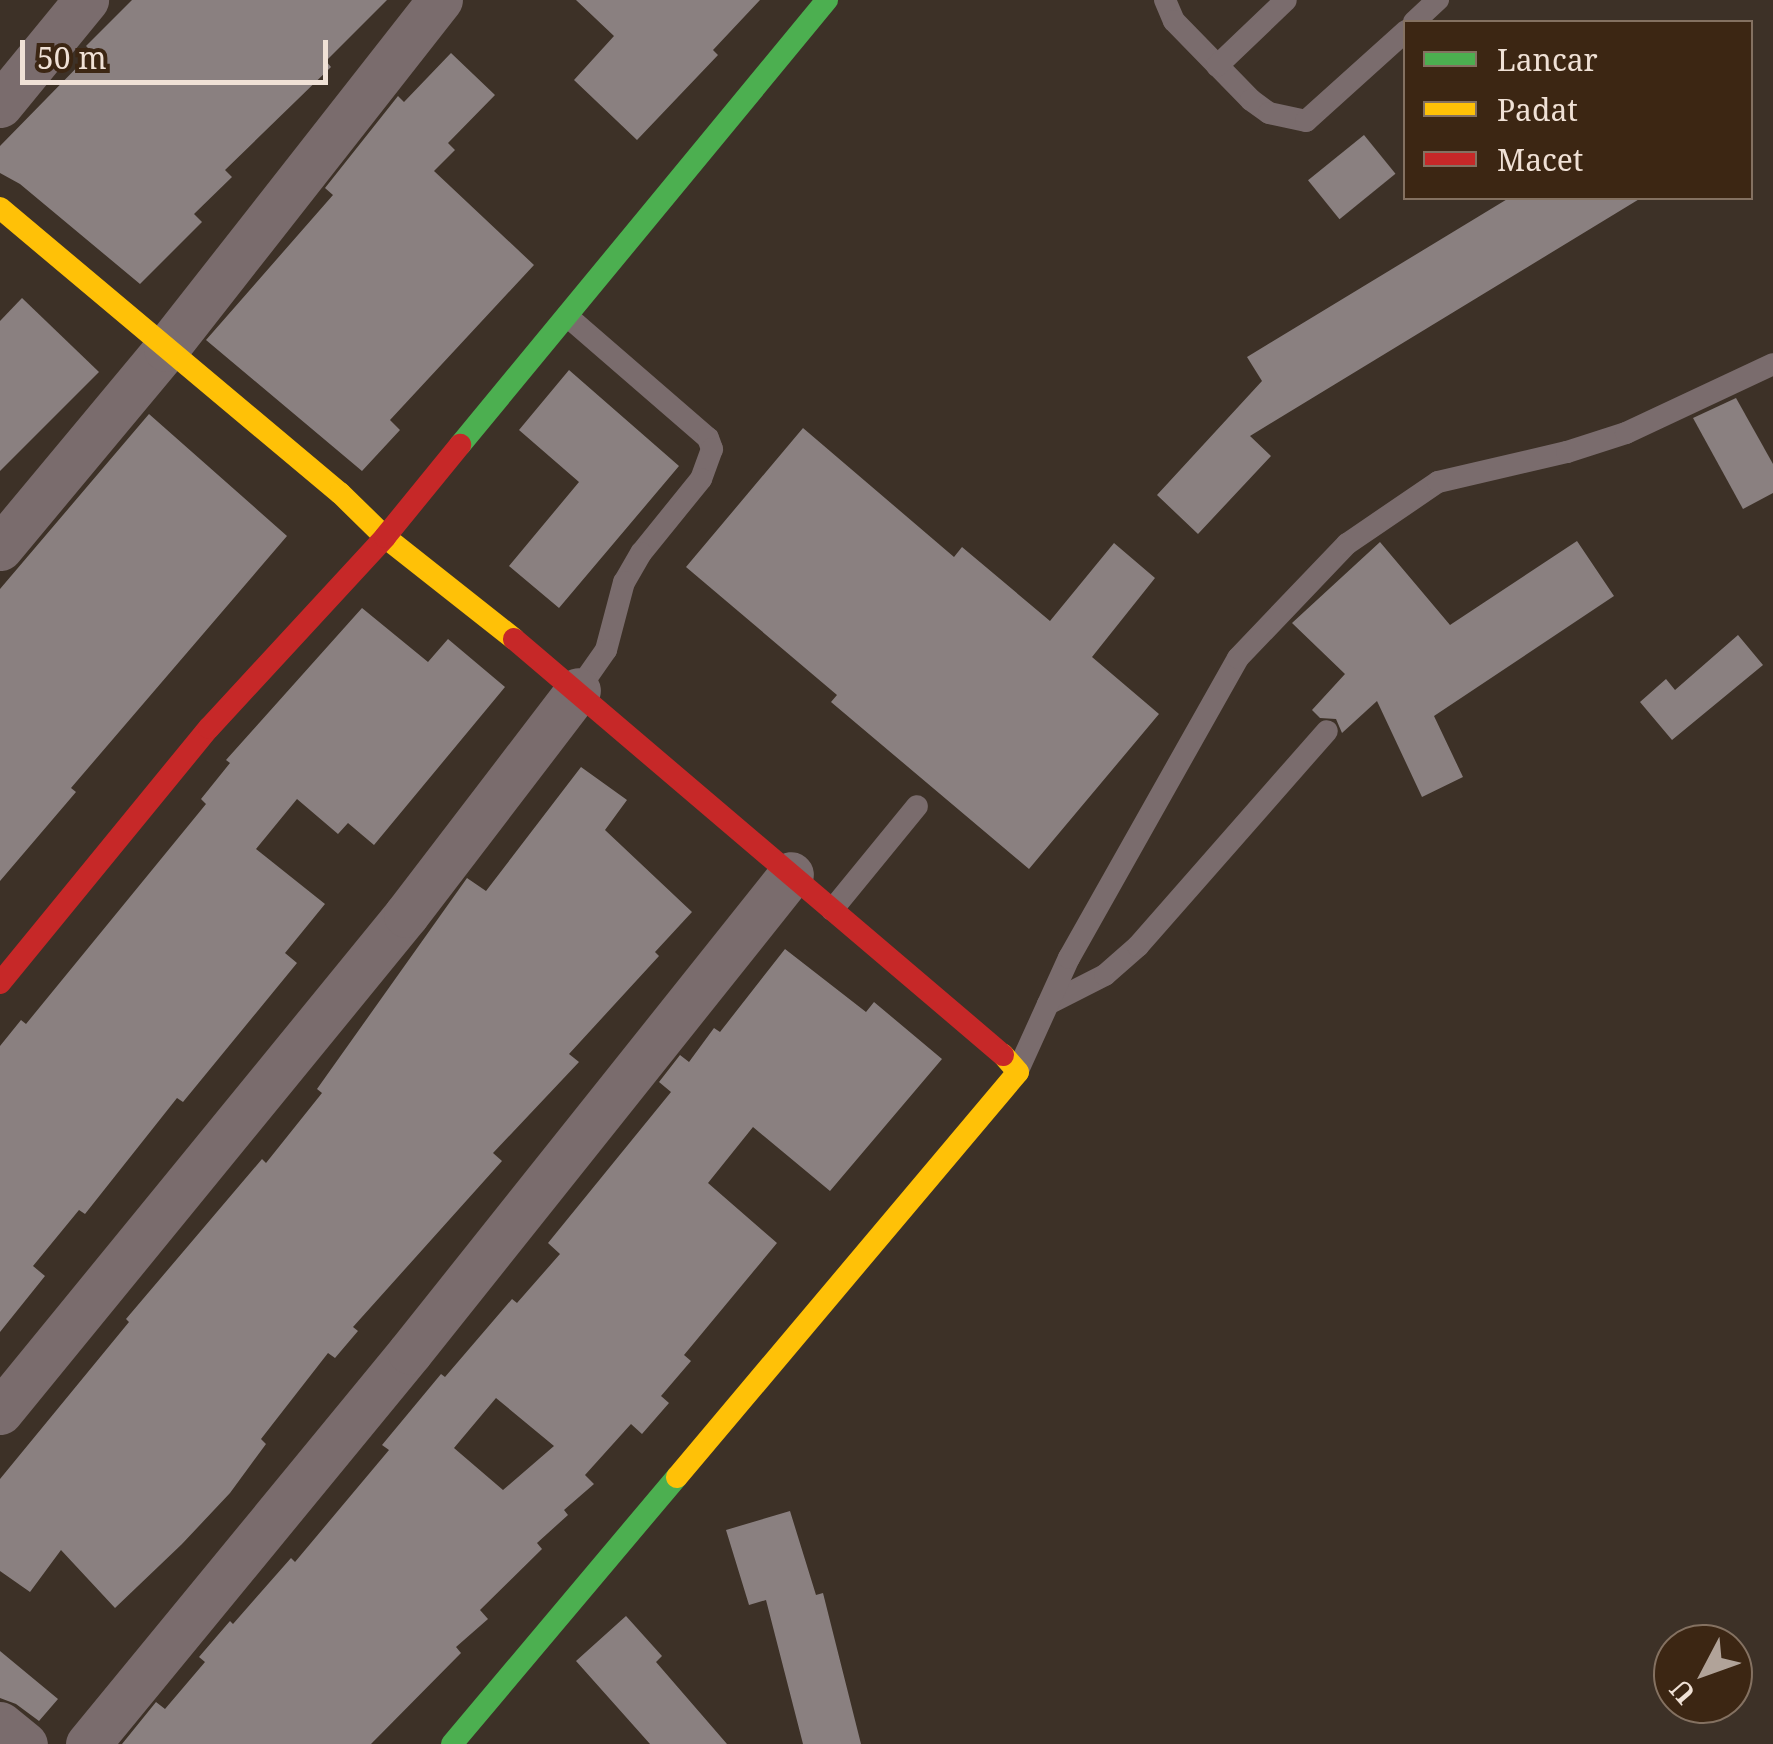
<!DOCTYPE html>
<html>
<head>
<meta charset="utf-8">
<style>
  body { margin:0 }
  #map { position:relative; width:1773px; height:1744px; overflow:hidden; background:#3d3127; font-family:"Noto Serif",serif }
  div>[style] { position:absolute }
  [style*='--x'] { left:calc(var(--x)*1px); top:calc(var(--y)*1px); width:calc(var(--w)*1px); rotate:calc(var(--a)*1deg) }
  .building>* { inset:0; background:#8a8080; transform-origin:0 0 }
  .lane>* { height:22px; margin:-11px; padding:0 11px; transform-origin:11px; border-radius:11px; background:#7a6c6d }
  .street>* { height:45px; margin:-22.5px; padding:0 22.5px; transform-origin:22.5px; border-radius:22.5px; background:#7a6c6d }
  .fast>* { height:22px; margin:-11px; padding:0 11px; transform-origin:11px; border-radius:11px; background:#4caf50 }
  .slow>* { height:22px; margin:-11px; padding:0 11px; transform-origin:11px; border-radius:11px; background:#ffc107 }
  .jam>* { height:22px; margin:-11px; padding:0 11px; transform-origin:11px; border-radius:11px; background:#c62828 }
  span { translate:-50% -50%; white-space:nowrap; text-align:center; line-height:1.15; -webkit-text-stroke:10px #3c2613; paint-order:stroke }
  .legend { position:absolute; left:1403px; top:20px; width:350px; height:180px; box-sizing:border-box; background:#3c2613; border:2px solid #847161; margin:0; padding:12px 18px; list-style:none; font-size:30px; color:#f0e1d6 }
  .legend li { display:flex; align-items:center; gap:20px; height:50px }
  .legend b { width:50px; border:2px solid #847161 }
  .north { position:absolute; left:1653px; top:1624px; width:100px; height:100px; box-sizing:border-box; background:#3c2613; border:2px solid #847161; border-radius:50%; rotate:229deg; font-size:28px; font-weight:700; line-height:40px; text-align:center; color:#f0e1d6 }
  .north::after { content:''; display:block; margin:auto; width:35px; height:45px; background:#b1a399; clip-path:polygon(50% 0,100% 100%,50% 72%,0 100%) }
  .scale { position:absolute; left:20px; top:40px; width:308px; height:45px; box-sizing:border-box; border:5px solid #f0e1d6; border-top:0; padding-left:12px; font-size:30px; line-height:35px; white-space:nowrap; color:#f0e1d6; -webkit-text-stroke:8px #3c2613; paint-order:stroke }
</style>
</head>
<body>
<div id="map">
  <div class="building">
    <i style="clip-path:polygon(132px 0,387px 0,326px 61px,331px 67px,225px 170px,232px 177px,194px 214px,202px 222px,140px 284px,20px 184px,0 173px,0 146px,92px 52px,86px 46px)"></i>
    <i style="clip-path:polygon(576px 0,760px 0,713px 50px,718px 55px,637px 140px,574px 80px,614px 36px)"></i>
    <i style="clip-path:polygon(451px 53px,495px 95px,448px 143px,455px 150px,434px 171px,534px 265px,390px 420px,400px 430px,362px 471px,206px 340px,333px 195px,325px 188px,398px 96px,404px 102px)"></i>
    <i style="left:1364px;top:135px;width:50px;height:72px;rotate:51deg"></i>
    <i style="clip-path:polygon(1509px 198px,1641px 198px,1250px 436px,1271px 456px,1198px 534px,1157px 495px,1262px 381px,1247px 357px)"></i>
    <i style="clip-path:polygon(22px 298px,99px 372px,0 471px,0 321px)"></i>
    <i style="clip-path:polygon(569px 370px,679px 466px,559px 608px,509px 566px,579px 482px,519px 430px)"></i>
    <i style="clip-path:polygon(1736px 398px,1773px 464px,1773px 493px,1743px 509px,1693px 418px)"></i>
    <i style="clip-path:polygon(149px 414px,287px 536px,71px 788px,76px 792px,0 881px,0 589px)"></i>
    <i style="clip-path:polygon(803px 428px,954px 557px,962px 547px,1050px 621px,1114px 543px,1155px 578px,1092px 657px,1159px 714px,1029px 869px,831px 702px,837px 695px,686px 567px)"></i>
    <i style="clip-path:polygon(1577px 541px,1614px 596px,1434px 716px,1463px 777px,1422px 797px,1377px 701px,1342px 733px,1336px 719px,1320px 718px,1312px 710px,1345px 674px,1292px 623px,1380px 542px,1450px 625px)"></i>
    <i style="clip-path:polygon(362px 608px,428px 662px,448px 639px,505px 687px,374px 845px,348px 823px,338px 834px,297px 799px,256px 849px,325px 904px,285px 953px,297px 963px,183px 1102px,177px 1098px,85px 1214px,79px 1210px,33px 1266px,45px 1276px,0 1332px,0 1046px,21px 1020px,26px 1024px,206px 804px,201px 799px,230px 763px,226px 760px)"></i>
    <i style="clip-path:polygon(1738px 635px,1763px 665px,1672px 740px,1640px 702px,1666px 679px,1675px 690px)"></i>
    <i style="clip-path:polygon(581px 767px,627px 800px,605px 830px,692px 912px,655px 952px,659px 956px,569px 1054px,579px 1062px,493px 1153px,502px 1161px,353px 1327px,358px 1331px,335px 1358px,328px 1353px,261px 1439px,266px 1444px,230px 1493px,182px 1544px,115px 1608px,61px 1550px,30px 1592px,0 1571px,0 1479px,129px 1322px,126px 1319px,262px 1159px,266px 1163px,322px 1093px,317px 1089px,467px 878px,486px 891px)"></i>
    <i style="clip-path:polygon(evenodd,785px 949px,866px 1012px,874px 1002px,942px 1059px,830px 1191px,753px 1127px,708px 1183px,777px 1243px,684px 1355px,691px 1361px,661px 1396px,669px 1403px,642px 1434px,631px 1424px,585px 1475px,594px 1484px,564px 1510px,568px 1515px,537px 1543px,542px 1549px,480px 1610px,488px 1619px,456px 1647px,461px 1653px,371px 1744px,122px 1744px,156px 1702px,165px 1709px,205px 1662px,199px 1657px,230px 1621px,233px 1624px,291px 1558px,295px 1562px,389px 1450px,382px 1445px,441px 1374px,445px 1377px,512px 1299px,517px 1303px,560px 1254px,548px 1243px,671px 1092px,659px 1082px,680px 1055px,689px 1062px,714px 1028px,720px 1032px,785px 949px,496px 1398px,554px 1446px,503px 1490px,454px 1448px,496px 1398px)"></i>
    <i style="clip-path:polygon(790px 1511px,816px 1595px,823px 1593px,861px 1744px,803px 1744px,766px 1600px,749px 1605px,726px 1530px)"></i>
    <i style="clip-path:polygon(626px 1616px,662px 1656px,656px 1662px,727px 1744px,650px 1744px,576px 1661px)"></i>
    <i style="clip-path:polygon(0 1651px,58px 1699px,39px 1721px,16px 1704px,0 1698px)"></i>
  </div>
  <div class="lane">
    <i style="--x:1165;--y:0;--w:23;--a:67"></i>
    <i style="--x:1174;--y:21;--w:110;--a:45.7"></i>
    <i style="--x:1251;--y:100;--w:22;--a:36"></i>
    <i style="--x:1269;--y:113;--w:38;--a:12"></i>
    <i style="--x:1306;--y:121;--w:135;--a:-42"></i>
    <i style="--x:1414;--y:22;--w:33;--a:-43"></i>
    <i style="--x:1217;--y:66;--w:95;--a:-43.7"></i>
    <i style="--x:567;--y:316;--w:186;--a:40.9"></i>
    <i style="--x:708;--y:438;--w:12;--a:70"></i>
    <i style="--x:712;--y:449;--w:32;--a:110"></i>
    <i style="--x:701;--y:479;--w:95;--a:129"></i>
    <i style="--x:641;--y:553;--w:34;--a:120"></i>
    <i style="--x:624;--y:582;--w:70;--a:104.8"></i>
    <i style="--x:606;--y:650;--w:49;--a:125"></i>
    <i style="--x:832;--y:910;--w:134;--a:-50.7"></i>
    <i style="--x:1048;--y:1004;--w:64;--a:-27"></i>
    <i style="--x:1105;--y:975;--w:44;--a:-41.3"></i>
    <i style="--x:1138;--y:946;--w:286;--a:-48.7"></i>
    <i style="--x:1019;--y:1068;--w:121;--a:-65.6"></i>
    <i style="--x:1069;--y:958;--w:344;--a:-60.6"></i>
    <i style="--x:1238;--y:658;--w:158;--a:-46.3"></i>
    <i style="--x:1347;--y:544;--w:110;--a:-34.3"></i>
    <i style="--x:1438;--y:482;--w:132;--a:-13.1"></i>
    <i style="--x:1567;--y:452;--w:62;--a:-17.9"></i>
    <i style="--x:1626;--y:433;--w:162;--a:-25.1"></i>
  </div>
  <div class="street">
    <i style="--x:0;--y:105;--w:136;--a:-50.7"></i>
    <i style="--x:0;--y:548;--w:259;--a:-50.2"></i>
    <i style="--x:166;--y:349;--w:444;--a:-51.9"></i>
    <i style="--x:0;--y:1412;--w:642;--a:-50.75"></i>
    <i style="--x:406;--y:915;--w:283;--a:-52.6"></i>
    <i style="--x:0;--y:1724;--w:32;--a:39"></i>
    <i style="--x:88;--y:1744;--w:507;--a:-50.6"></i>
    <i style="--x:410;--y:1352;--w:611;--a:-51.44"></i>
  </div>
  <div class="fast">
    <i style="--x:460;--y:445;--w:577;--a:-50.49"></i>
    <i style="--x:452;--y:1744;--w:349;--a:-49.9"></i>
  </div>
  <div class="slow">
    <i style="--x:0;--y:208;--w:444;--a:40"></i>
    <i style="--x:340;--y:493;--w:63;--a:44.4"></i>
    <i style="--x:385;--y:537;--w:164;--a:38.3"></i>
    <i style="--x:677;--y:1477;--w:529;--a:-49.9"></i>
    <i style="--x:1018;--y:1072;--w:23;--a:-131"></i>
  </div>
  <div class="jam">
    <i style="--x:514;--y:639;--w:642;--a:40.39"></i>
    <i style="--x:0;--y:983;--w:330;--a:-50.7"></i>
    <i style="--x:209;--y:728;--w:260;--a:-47.3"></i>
    <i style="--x:385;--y:537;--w:119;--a:-50.8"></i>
  </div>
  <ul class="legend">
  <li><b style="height:12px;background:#4caf50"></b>Lancar</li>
  <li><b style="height:12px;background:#ffc107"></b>Padat</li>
  <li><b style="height:12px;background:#c62828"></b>Macet</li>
  </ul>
  <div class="north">U</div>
  <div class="scale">50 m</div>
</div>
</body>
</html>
